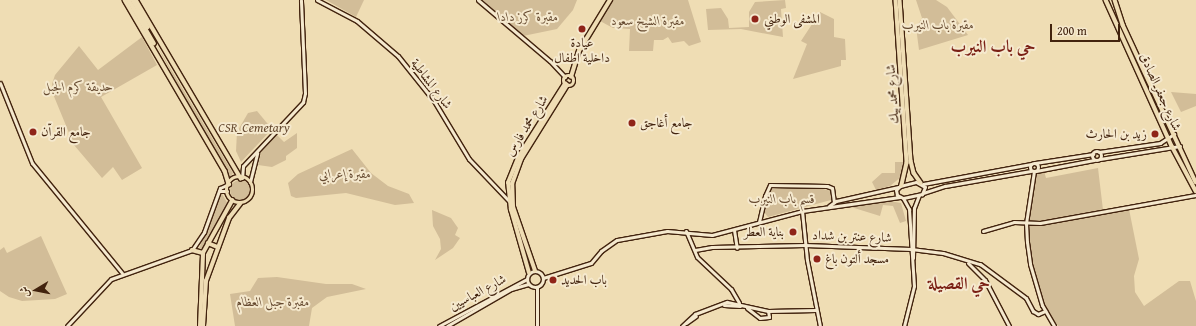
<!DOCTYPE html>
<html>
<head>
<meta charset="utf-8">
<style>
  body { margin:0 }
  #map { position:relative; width:1196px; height:326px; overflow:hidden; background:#efddb4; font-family:"Gentium Book Plus",Amiri,serif }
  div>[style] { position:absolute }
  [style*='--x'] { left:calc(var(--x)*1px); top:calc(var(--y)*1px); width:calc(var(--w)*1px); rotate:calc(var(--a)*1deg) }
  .green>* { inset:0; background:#d2bd98 }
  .round { border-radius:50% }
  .roads { filter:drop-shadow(1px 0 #42230e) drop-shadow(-1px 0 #42230e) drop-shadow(0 1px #42230e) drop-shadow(0 -1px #42230e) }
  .secondary>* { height:3px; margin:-1.5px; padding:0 1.5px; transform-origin:1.5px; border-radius:1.5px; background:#f5e9ce }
  .secondary>.ring { margin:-1.5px; padding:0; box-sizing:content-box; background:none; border:3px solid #f5e9ce; border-radius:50% }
  .primary>* { height:3.5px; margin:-1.75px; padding:0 1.75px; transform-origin:1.75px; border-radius:1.75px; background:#efddb4 }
  .primary>.ring { margin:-1.75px; padding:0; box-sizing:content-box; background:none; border:3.5px solid #efddb4; border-radius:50% }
  .dots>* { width:11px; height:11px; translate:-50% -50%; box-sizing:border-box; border:2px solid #f5e9ce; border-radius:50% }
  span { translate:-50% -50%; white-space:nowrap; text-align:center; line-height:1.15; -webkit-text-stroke:4px #f5e9ce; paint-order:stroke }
  .park-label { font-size:13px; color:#664a30; font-style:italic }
  .poi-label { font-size:13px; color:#42230e }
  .left { translate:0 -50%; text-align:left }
  .right { translate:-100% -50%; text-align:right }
  .street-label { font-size:13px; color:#42230e }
  .district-label { font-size:17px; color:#7a1f14; font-weight:700 }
  .north { position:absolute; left:16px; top:270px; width:40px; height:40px; -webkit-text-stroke:3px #f5e9ce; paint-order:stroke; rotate:260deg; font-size:11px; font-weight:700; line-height:16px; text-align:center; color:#42230e }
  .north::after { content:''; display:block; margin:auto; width:14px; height:18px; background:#42230e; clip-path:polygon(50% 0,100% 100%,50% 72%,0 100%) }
  .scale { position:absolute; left:1050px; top:24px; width:70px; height:18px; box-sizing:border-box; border:2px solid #42230e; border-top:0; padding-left:5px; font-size:12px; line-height:14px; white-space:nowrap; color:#42230e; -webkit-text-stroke:3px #f5e9ce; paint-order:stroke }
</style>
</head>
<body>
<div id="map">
  <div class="green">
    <i style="clip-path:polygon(326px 0,364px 0,356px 17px)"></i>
    <i style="clip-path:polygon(483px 0,577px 0,573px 10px,557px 29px,523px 36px)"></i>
    <i style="clip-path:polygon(613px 0,688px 0,701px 42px,689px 46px,684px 41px,672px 43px,668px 37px,663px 40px,654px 40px,653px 51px,629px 51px,630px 29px,613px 28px,600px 21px)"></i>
    <i style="clip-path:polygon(785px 0,786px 8px,781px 9px,783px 37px,741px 29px,708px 30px,706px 9px,721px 8px,728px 19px,729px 28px,749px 27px,749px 12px,755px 2px)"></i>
    <i style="clip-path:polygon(916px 0,936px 0,947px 7px,968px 35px,919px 50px,916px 27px,922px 18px)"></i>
    <i style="clip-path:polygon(820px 12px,834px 19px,834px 37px,845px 39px,846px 60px,841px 60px,841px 66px,793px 79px,807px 44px,801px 41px)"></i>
    <i style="clip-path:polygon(142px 37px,157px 65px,101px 97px,142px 168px,122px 180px,113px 167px,102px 178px,74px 145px,53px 94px,52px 84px,55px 75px,79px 46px,98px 70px)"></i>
    <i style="clip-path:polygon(156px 44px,233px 173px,230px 177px,193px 113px)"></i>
    <i style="clip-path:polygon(1171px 92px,1196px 94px,1196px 106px,1181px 112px)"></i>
    <i style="clip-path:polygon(257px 111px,272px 129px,241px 162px,236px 151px,237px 132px,248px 113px)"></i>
    <i style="clip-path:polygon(297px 133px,297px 148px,286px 156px,286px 160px,272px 167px,258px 165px,262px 149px,276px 134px,284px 142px)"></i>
    <i style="clip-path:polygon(352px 149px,371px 173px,388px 186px,409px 194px,414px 203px,395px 205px,346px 193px,296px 198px,291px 196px,288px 183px,298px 174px)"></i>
    <i style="clip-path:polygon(895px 162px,904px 162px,901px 177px,890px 186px,876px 190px,872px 182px,882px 173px,895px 173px)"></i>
    <i style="clip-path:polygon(1098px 168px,1103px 210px,1040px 221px,1029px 221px,1035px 174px,1044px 171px,1046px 178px)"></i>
    <i class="round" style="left:230px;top:180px;width:20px;height:20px"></i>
    <i style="clip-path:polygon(803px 184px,831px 191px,831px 200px,768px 217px,764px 212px,770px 187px)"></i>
    <i style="clip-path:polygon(222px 194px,228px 204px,203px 248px,199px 249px,219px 196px)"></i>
    <i style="clip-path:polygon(884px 200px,901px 203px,906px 221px,900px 223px,893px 206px,883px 205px,880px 216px,851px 207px)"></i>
    <i style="clip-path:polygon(1129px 209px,1139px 259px,1134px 276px,1135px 292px,1144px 306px,1179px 281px,1190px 281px,1196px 301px,1196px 326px,1058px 326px,1045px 307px,1037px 282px,1030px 253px,1029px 224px)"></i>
    <i style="clip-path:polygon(432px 210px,451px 218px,458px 228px,455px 235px,460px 238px,453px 248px,435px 260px,441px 249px,440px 239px,433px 226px)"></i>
    <i style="clip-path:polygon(41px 236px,67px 294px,55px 299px,22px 301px,9px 297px,0 291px,0 250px,4px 247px,7px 253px)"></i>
    <i style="clip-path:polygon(277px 277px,326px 284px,352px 284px,366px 289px,327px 297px,312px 308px,309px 326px,235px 326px,230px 294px,250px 291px,258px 278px)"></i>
  </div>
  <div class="roads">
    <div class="secondary">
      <i style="--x:317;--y:0;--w:45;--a:27.7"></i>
      <i style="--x:357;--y:21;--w:54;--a:40.5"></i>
      <i style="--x:398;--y:56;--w:58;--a:51.3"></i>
      <i style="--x:434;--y:101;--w:68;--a:58.9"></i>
      <i style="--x:469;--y:159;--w:58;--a:46.4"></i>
      <i style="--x:478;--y:0;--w:94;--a:40.3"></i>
      <i style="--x:550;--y:61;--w:22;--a:47"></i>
      <i style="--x:0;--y:83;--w:86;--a:68.2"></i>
      <i style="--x:32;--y:163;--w:142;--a:50.7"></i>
      <i class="ring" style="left:1092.5px;top:151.5px;width:6px;height:6px"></i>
      <i style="--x:1099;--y:152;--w:62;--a:-8.4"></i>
      <i style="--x:1160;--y:143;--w:17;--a:-33"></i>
      <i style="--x:1100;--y:159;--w:81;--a:-9.2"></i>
      <i class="ring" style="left:1030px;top:163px;width:5px;height:5px"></i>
      <i style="--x:1035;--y:163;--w:59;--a:-8.8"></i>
      <i style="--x:1034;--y:171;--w:53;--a:98.7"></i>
      <i style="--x:1026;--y:223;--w:19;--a:87"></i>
      <i style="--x:1027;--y:242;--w:22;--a:82"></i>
      <i style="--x:1030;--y:264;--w:43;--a:73.7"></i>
      <i style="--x:1042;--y:305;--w:24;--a:60"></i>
      <i style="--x:1036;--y:171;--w:59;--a:-10.7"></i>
      <i style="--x:242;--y:178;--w:12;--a:-85"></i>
      <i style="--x:243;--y:166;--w:88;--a:-46.8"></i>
      <i style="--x:303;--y:102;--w:9;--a:-77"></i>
      <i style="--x:305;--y:93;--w:93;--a:-92.5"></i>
      <i style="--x:250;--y:182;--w:30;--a:-76"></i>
      <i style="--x:916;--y:182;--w:10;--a:29"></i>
      <i style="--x:925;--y:187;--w:8;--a:113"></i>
      <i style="--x:922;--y:194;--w:19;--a:168"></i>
      <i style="--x:903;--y:198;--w:7;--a:-153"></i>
      <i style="--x:897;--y:195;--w:5;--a:-101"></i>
      <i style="--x:896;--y:190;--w:6;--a:-45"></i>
      <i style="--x:900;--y:186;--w:16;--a:-14"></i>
      <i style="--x:923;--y:184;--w:110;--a:-10.5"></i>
      <i style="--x:219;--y:191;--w:8;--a:0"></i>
      <i style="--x:923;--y:193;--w:23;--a:-18"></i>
      <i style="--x:945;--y:186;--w:87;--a:-9.9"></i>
      <i style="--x:903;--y:198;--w:13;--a:61"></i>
      <i style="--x:909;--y:209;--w:77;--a:86.3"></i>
      <i style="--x:914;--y:286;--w:41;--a:104"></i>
      <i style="--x:829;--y:206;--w:9;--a:-36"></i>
      <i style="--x:836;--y:201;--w:64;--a:-12.7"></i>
      <i style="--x:802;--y:211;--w:49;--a:84.2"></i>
      <i style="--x:807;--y:260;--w:67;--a:78.9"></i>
      <i style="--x:759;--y:222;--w:27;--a:-77"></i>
      <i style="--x:765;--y:196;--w:12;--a:-66"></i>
      <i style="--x:770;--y:185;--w:57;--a:1"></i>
      <i style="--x:827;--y:186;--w:5;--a:22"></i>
      <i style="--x:832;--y:188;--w:14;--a:82"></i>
      <i style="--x:734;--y:230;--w:18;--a:81"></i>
      <i style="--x:686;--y:231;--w:28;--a:67"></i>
      <i style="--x:697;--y:257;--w:47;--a:43.3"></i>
      <i style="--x:731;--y:289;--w:16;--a:60"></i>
      <i style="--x:983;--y:231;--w:32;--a:-16"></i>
      <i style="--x:1014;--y:222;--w:26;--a:2"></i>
      <i style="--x:1040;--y:223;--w:158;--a:-10.2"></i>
      <i style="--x:695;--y:250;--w:17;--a:-10"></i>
      <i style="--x:712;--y:247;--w:93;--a:-1.2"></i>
      <i style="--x:805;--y:245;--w:106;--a:2.2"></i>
      <i style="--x:911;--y:249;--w:32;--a:7"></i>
      <i style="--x:943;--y:253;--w:39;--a:17"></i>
      <i style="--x:980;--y:264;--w:57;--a:36.5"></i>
      <i style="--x:1026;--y:298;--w:15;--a:62"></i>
      <i style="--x:1033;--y:311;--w:6;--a:31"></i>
      <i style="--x:1038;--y:314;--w:8;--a:-23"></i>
      <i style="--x:913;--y:258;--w:50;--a:-88.9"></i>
      <i style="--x:914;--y:208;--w:14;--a:-69"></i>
      <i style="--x:968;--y:263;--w:24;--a:45"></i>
      <i style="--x:985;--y:280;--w:52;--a:62.4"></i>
      <i class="ring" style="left:527px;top:271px;width:13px;height:13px"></i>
      <i style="--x:543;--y:278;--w:50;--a:-17.4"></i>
      <i style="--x:591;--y:263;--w:16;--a:-50"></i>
      <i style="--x:601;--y:251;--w:19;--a:-35"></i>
      <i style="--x:617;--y:240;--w:51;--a:-10.2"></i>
      <i style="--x:667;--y:231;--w:45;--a:5.1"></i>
      <i style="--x:712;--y:235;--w:93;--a:-14.9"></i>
      <i style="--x:802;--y:211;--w:99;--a:-8.1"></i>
      <i style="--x:537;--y:287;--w:39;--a:90"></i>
      <i style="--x:724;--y:305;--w:16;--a:4"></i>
      <i style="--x:747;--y:308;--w:16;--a:38"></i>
      <i style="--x:760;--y:318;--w:9;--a:-6"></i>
      <i style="--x:769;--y:317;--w:6;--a:-99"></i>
      <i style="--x:686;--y:323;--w:12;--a:-35"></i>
      <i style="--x:67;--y:326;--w:64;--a:-46.9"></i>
      <i style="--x:111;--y:279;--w:86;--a:-19.7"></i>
      <i style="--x:192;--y:250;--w:22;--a:-56"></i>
      <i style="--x:204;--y:232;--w:47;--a:-70"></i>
      <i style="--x:220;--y:188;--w:10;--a:-24"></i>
      <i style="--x:439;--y:326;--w:100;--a:-28.1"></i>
      <i style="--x:447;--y:326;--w:74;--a:-30"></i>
      <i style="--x:511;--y:289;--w:18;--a:-16"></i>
      <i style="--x:682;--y:326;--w:18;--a:-43"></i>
      <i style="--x:695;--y:314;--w:34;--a:-21"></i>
      <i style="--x:727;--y:302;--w:42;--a:12.4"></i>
      <i style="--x:768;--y:311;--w:48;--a:-1.2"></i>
    </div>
    <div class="primary">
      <i style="--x:125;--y:0;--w:198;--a:59.7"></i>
      <i style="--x:225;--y:171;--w:14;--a:73"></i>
      <i style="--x:129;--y:0;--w:50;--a:59.8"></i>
      <i style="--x:133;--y:0;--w:31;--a:61"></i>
      <i style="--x:136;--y:0;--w:207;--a:59.5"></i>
      <i style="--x:896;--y:0;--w:163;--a:86.1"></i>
      <i style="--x:907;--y:163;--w:23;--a:103"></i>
      <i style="--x:900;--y:0;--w:161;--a:86.1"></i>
      <i style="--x:911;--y:161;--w:12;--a:76"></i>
      <i style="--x:914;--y:173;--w:12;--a:55"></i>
      <i style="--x:1106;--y:0;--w:160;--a:65.7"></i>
      <i style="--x:1172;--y:146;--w:51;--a:61.9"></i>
      <i style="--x:1115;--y:0;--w:26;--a:72"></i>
      <i style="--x:1123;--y:25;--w:173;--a:65.1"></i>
      <i class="ring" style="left:564px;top:76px;width:6.5px;height:6.5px"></i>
      <i style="--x:571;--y:77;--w:27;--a:-73"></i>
      <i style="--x:579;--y:51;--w:60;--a:-58.7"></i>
      <i class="ring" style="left:227px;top:177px;width:22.5px;height:22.5px"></i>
      <i style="--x:208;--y:243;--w:11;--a:22"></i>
      <i style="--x:192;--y:250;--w:11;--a:15"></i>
      <i style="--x:535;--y:271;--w:68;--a:-109"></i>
      <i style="--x:513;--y:207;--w:23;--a:-92"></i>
      <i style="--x:512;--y:184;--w:27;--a:-70"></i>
      <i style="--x:521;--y:159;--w:87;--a:-58.1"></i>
      <i style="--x:529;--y:273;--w:66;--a:-105.9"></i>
      <i style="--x:511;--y:210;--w:27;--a:-96"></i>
      <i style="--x:508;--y:183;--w:27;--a:-68"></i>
      <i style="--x:518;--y:158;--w:88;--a:-57.6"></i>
      <i style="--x:200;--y:326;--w:73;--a:-87.6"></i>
      <i style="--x:203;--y:253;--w:60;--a:-60.9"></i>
      <i style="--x:203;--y:326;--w:45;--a:-86.2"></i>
      <i style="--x:206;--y:281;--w:67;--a:-69.9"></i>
      <i style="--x:229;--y:218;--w:18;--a:-52"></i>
    </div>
  </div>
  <div class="dots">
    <i style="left:755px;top:19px;background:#8f2418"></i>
    <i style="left:582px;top:29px;background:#8f2418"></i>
    <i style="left:632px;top:123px;background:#8f2418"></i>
    <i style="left:33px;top:132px;background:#8f2418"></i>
    <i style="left:1155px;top:134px;background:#8f2418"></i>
    <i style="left:793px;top:232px;background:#8f2418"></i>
    <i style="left:817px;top:259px;background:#8f2418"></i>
    <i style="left:553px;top:280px;background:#8f2418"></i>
  </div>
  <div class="park-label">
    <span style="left:528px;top:17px">مقبرة كرز دادا</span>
    <span style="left:648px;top:21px">مقبرة الشيخ سعود</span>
    <span style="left:938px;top:25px">مقبرة باب النيرب</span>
    <span style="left:78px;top:87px">حديقة كرم الجبل</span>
    <span style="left:254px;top:128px">CSR_Cemetary</span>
    <span style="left:345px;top:174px">مقبرة إعرابي</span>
    <span style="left:782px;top:199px">قسم باب النيرب</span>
    <span style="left:273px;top:302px">مقبرة جبل العظام</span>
  </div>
  <div class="poi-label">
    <span class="left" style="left:764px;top:19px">المشفى الوطني</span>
    <span style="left:582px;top:51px">عيادة<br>داخلية اطفال</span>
    <span class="left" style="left:640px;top:123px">جامع أغاجق</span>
    <span class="left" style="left:41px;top:132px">جامع القراّن</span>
    <span class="right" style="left:1147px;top:134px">زيد بن الحارث</span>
    <span class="right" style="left:784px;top:232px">بناية العطر</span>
    <span class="left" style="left:825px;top:259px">مسجد ألتون باغ</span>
    <span class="left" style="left:561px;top:280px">باب الحديد</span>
  </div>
  <div class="street-label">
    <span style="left:431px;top:84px;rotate:53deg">شارع المشاطية</span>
    <span style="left:1160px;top:92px;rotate:66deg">شارع جعفر الصادق</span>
    <span style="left:893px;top:94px;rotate:-94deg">شارع محمد بيك</span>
    <span style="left:527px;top:126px;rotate:-58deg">شارع محمد فارس</span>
    <span style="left:852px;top:237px;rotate:2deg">شارع عنتر بن شداد</span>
    <span style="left:478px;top:293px;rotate:-28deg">شارع العباسيين</span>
  </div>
  <div class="district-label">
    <span style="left:993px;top:46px">حي باب النيرب</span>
    <span style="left:959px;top:283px">حي القصيلة</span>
  </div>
  <div class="north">ش</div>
  <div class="scale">200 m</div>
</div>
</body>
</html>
